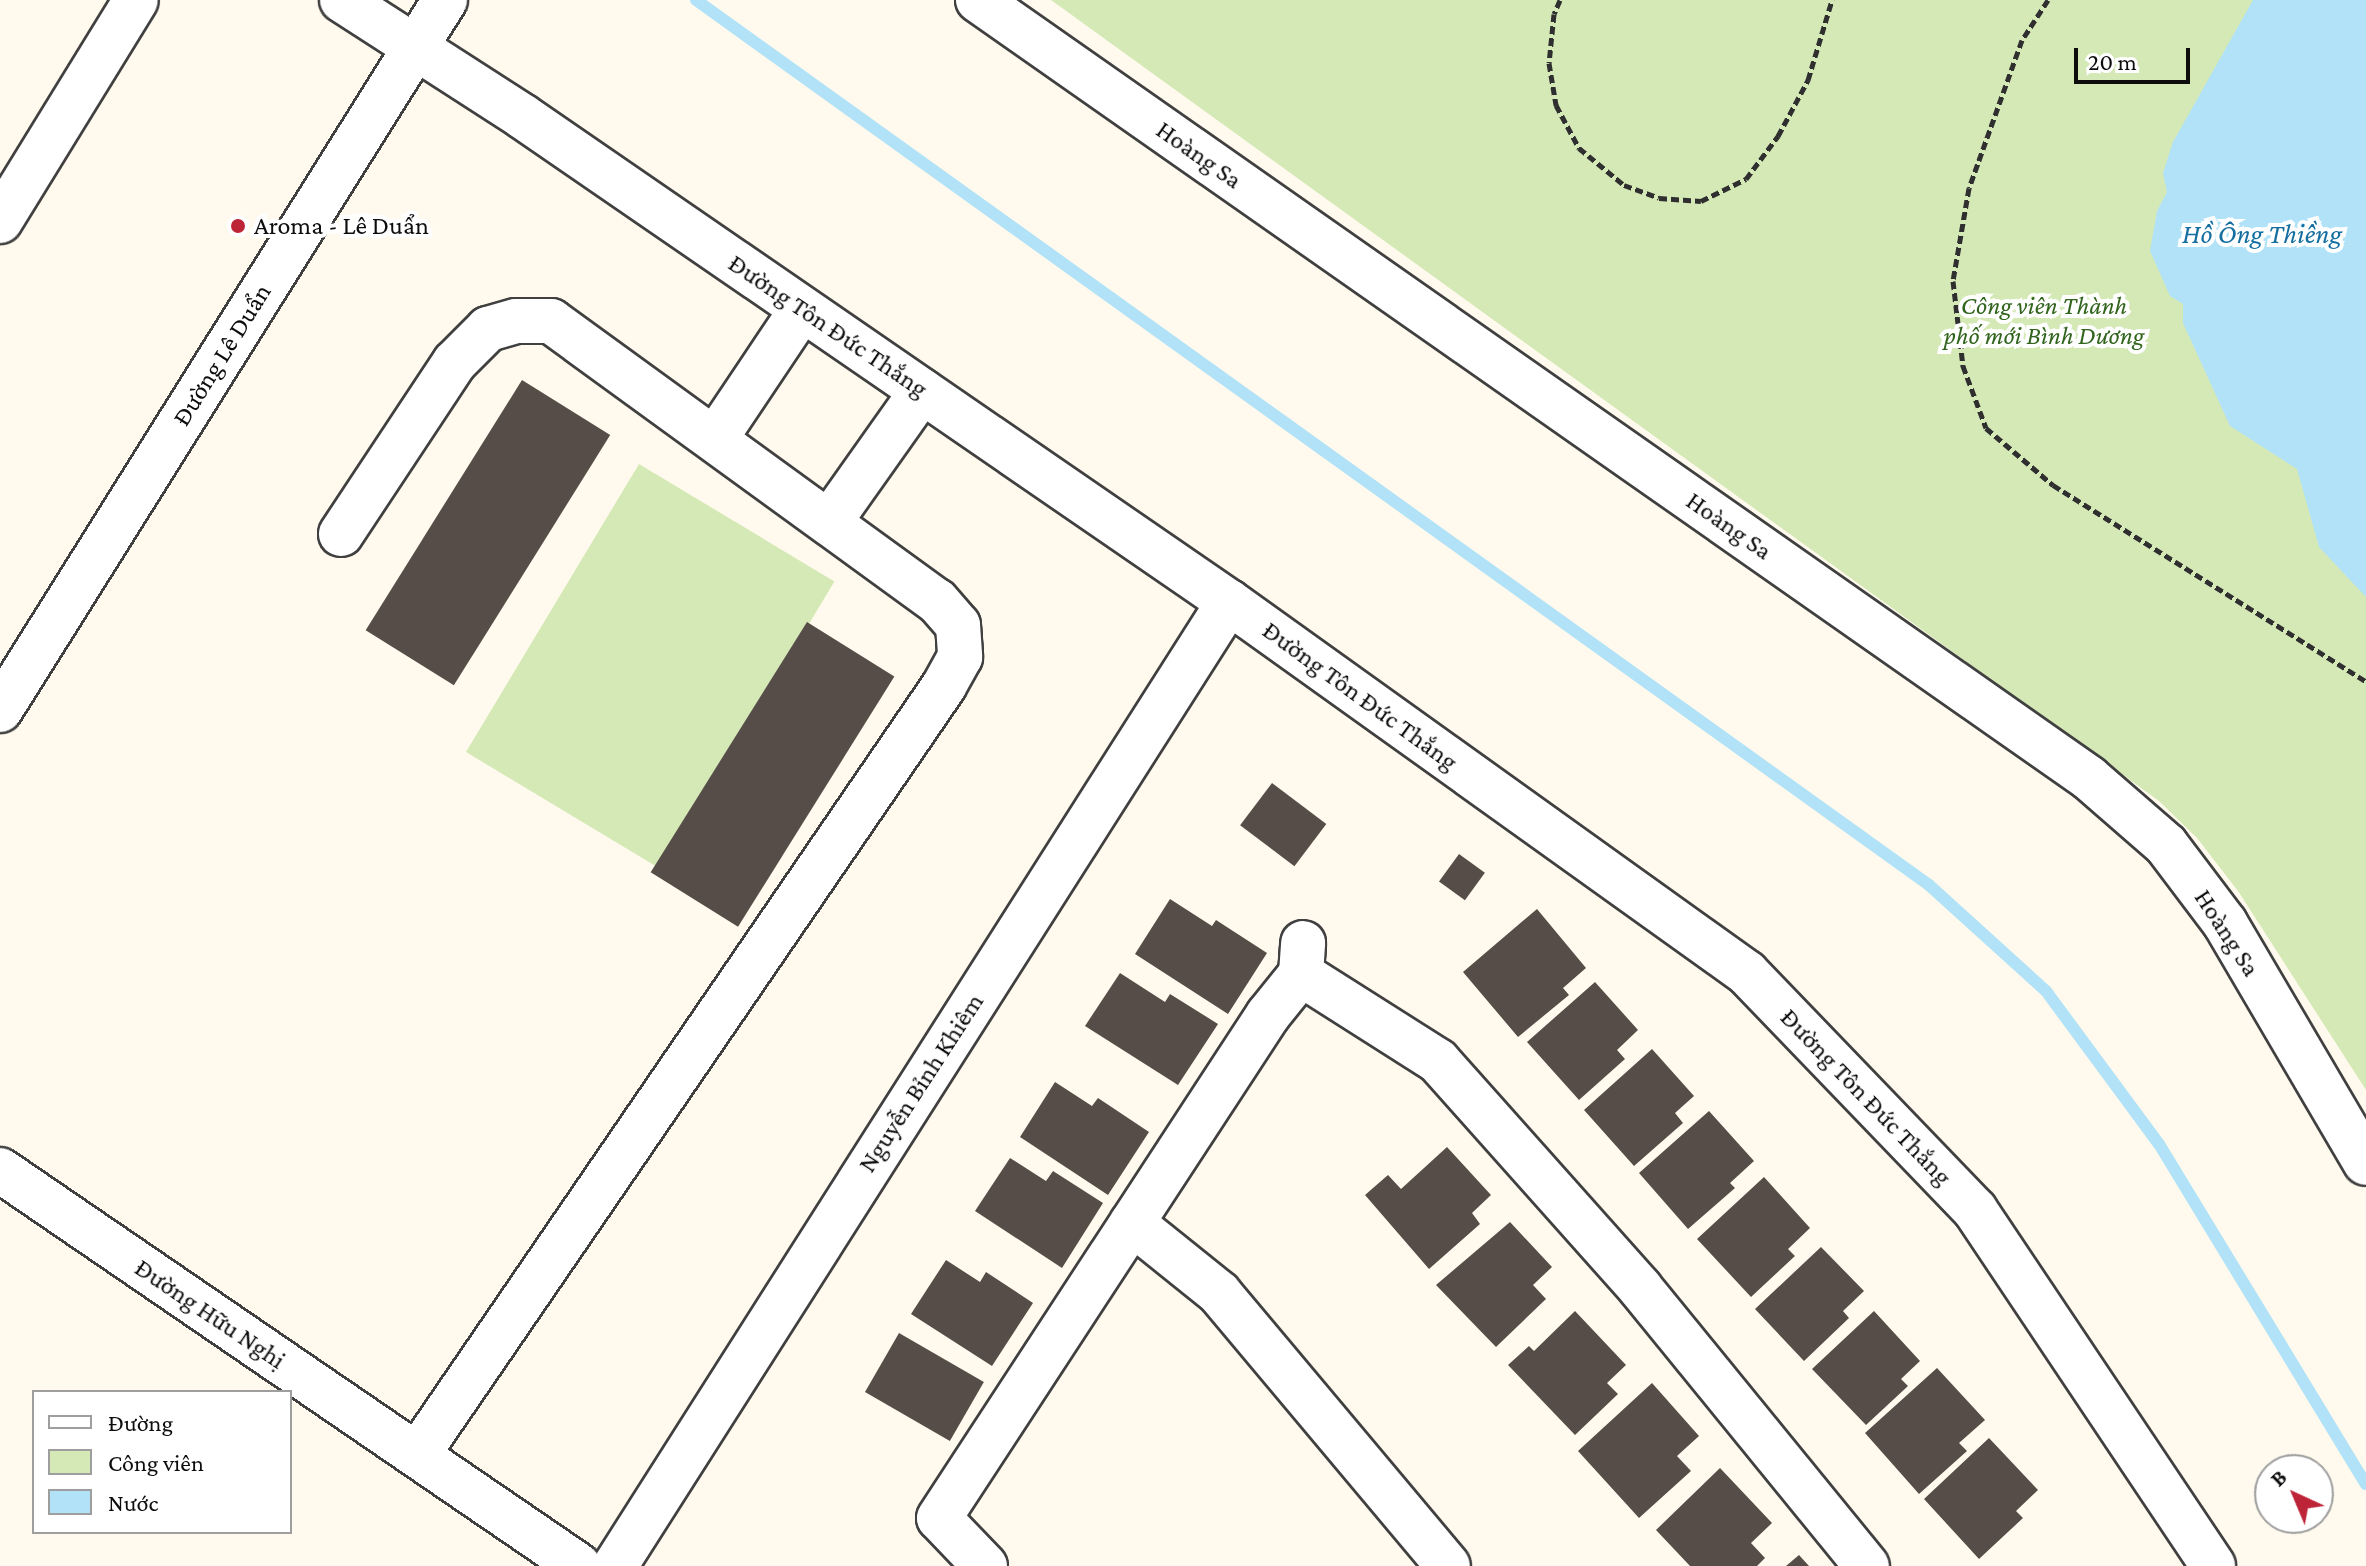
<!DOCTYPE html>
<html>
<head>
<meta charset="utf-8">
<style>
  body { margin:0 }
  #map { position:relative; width:2366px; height:1566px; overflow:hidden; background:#fffaed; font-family:"Crimson Pro",serif }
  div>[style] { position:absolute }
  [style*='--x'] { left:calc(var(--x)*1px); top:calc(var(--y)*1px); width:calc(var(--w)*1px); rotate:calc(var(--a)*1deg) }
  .green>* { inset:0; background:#d5e9b7; transform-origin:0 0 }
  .water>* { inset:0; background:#b1e2f7 }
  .stream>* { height:12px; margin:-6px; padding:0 6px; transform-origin:6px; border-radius:6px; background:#b1e2f7 }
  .building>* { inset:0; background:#564d49; transform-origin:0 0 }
  .path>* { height:5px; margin-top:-2.5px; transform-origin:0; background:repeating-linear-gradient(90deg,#2f2f2f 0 8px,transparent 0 12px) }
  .roads { filter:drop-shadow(2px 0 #404040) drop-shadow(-2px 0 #404040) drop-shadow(0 2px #404040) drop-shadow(0 -2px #404040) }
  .minor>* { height:44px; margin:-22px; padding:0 22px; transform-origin:22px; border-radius:22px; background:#fff }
  .dots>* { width:22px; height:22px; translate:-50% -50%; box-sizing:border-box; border:4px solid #fff; border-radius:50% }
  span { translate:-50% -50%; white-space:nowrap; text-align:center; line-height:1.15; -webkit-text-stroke:8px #fff; paint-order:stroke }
  .street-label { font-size:26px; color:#0d0d0d }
  .poi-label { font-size:26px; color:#0d0d0d }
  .left { translate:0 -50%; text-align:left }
  .park-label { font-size:26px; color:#31651d; font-style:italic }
  .water-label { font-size:28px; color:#156ea0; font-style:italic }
  .legend { position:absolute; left:32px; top:1390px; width:260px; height:144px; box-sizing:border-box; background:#fff; border:2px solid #9e9e9e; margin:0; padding:10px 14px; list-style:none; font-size:24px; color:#0d0d0d }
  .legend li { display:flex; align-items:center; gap:16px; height:40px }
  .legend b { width:40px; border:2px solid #9e9e9e }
  .north { position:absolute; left:2254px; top:1454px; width:80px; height:80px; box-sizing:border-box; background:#fff; border:2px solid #9e9e9e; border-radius:50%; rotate:316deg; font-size:22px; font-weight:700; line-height:32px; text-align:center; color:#0d0d0d }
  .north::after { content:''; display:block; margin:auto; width:28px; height:36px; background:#be2437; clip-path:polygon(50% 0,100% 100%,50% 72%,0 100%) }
  .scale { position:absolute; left:2074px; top:48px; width:116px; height:36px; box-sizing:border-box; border:4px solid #0d0d0d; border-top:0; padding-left:10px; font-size:24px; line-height:28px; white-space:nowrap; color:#0d0d0d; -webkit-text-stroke:6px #fff; paint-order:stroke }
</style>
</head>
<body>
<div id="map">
  <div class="green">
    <i style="clip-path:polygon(1051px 0,2366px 0,2366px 1090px,2238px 891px,2197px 838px,2159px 801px)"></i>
    <i style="left:639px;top:464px;width:228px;height:336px;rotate:31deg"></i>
  </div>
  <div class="water">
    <i style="clip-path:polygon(2253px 0,2366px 0,2366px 597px,2319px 547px,2297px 469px,2230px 426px,2183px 323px,2183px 304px,2170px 296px,2150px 251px,2157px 211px,2167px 192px,2163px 173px,2173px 142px)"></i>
  </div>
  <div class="stream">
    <i style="--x:696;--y:0;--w:1518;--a:35.67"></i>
    <i style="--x:1929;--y:885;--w:158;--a:42.2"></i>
    <i style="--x:2046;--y:991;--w:190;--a:53.6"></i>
    <i style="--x:2159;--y:1144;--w:398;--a:58.7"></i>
  </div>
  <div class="building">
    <i style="left:522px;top:380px;width:104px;height:295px;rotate:32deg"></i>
    <i style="left:807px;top:622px;width:103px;height:295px;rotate:32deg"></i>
    <i style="left:1272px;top:783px;width:68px;height:53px;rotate:37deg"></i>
    <i style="left:1459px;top:854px;width:32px;height:34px;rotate:36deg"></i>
    <i style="clip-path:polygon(1170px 899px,1212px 926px,1216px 920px,1267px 953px,1228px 1014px,1135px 954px)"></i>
    <i style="clip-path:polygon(1537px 909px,1586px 968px,1563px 988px,1569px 995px,1518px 1037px,1463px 972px)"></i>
    <i style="clip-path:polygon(1120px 973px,1165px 1002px,1170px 994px,1218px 1024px,1178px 1085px,1085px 1026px)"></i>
    <i style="clip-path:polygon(1595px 982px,1638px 1030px,1617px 1050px,1625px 1059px,1579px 1100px,1527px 1042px)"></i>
    <i style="clip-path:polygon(1652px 1049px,1694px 1096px,1675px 1113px,1683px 1123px,1634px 1166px,1584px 1110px)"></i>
    <i style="clip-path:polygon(1055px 1082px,1092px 1106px,1098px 1098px,1149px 1132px,1108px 1195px,1020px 1137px)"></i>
    <i style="clip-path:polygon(1709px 1111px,1754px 1161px,1730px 1183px,1735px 1188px,1688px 1229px,1639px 1173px)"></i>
    <i style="clip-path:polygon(1447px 1147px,1491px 1195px,1472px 1213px,1480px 1224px,1429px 1269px,1365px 1195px,1388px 1175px,1401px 1189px)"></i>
    <i style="clip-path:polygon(1010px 1158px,1046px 1181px,1053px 1171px,1103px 1203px,1062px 1268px,975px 1211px)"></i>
    <i style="clip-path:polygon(1764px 1177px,1810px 1228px,1788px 1249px,1795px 1256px,1751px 1297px,1697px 1239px)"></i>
    <i style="clip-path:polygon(1510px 1222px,1552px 1267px,1533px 1285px,1546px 1299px,1496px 1347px,1436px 1285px)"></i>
    <i style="clip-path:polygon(1821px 1247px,1864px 1291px,1843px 1311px,1849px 1318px,1804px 1361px,1755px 1309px)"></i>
    <i style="clip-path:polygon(946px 1260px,980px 1282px,986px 1272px,1033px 1303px,992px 1366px,911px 1314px)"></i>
    <i style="clip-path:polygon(1575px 1311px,1626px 1365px,1607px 1383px,1618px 1394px,1575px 1435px,1508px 1365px,1529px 1346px,1534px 1351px)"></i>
    <i style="clip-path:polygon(1874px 1311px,1920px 1361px,1901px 1379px,1908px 1386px,1866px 1425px,1812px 1369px)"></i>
    <i style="left:899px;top:1333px;width:98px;height:68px;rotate:30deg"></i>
    <i style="clip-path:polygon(1937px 1368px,1985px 1420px,1959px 1443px,1967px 1451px,1919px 1494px,1865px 1433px)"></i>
    <i style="clip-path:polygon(1652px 1383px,1699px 1436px,1677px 1456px,1691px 1471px,1639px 1518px,1578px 1451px)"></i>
    <i style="clip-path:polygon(1989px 1438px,2038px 1490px,2016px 1511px,2023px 1518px,1979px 1559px,1924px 1499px)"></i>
    <i style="clip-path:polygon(1720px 1468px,1772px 1523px,1751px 1543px,1765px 1558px,1757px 1566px,1690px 1566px,1656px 1530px)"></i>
    <i style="clip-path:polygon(1799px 1555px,1809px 1566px,1786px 1566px)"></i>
  </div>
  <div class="path">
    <i style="--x:1560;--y:0;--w:15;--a:113"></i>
    <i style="--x:1554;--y:14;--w:49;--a:95.8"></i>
    <i style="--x:1549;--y:63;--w:43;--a:80.5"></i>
    <i style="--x:1556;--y:105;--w:49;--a:61.9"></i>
    <i style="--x:1579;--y:148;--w:58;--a:39.4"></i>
    <i style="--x:1624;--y:185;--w:37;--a:20"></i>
    <i style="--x:1659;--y:198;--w:42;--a:4.1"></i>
    <i style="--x:1701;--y:201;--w:50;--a:-26.1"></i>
    <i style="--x:1746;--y:179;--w:54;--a:-53.3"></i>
    <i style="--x:1778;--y:136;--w:64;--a:-61.8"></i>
    <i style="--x:1808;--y:80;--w:84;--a:-73.3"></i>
    <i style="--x:2048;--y:0;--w:48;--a:123"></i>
    <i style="--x:2022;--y:40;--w:157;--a:109.7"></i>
    <i style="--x:1969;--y:188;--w:94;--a:99.8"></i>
    <i style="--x:1953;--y:281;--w:86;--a:83.3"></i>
    <i style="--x:1963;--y:366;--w:66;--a:69.6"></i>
    <i style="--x:1986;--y:428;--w:88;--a:40.4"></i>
    <i style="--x:2053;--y:485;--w:369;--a:32.1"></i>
  </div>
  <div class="roads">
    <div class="minor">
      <i style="--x:342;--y:0;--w:214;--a:32.8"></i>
      <i style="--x:522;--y:116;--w:858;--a:34.51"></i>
      <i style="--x:1229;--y:602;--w:637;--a:35.61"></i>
      <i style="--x:1747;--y:973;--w:329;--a:46.1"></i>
      <i style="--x:1975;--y:1210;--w:428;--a:56.2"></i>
      <i style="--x:978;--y:0;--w:1356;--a:35"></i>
      <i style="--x:2089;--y:778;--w:102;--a:41"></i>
      <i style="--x:2166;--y:845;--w:98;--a:52.9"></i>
      <i style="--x:2225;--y:923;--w:278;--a:59.6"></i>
      <i style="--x:0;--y:221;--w:259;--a:-58.4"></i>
      <i style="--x:715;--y:439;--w:156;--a:-56.2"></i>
      <i style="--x:830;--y:521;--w:159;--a:-54.7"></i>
      <i style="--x:341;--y:534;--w:206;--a:-56.5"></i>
      <i style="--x:455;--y:362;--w:47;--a:-45"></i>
      <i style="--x:488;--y:329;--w:29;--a:-16"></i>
      <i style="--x:516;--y:321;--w:35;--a:0"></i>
      <i style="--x:551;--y:321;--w:477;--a:36"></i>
      <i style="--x:937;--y:601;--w:32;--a:49"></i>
      <i style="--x:958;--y:625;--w:32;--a:86"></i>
      <i style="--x:960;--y:657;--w:33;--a:119"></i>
      <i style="--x:944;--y:686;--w:932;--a:124.42"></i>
      <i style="--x:0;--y:710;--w:838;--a:-57.92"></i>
      <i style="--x:1301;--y:974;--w:162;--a:32.4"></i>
      <i style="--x:1438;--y:1061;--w:304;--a:48.3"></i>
      <i style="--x:1640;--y:1288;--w:359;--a:50.8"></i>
      <i style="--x:0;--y:1170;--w:701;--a:34.37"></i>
      <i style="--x:1132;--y:1223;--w:112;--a:38.8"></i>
      <i style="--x:1219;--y:1293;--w:356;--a:50"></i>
      <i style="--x:615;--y:1566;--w:1143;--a:-57.51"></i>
      <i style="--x:985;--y:1566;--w:66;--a:-133.8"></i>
      <i style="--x:939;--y:1518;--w:601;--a:-56.81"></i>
      <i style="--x:1268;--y:1015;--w:53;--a:-51.2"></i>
      <i style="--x:1301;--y:974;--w:31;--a:-86"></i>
    </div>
  </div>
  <div class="dots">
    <i style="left:238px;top:226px;background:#be2437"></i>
  </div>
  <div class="street-label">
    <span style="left:1199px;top:155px;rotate:35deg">Hoàng Sa</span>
    <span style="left:828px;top:326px;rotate:34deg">Đường Tôn Đức Thắng</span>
    <span style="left:222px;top:355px;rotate:-58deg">Đường Lê Duẩn</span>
    <span style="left:1729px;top:526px;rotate:35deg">Hoàng Sa</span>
    <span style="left:1360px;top:696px;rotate:36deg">Đường Tôn Đức Thắng</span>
    <span style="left:2227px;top:933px;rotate:57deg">Hoàng Sa</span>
    <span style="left:921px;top:1083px;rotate:-57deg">Nguyễn Bỉnh Khiêm</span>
    <span style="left:1866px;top:1097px;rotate:46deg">Đường Tôn Đức Thắng</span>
    <span style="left:210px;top:1314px;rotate:34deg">Đường Hữu Nghị</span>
  </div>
  <div class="poi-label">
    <span class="left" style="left:254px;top:226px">Aroma - Lê Duẩn</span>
  </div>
  <div class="park-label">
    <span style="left:2044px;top:321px">Công viên Thành<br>phố mới Bình Dương</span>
  </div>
  <div class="water-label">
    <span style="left:2262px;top:234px">Hồ Ông Thiềng</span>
  </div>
  <ul class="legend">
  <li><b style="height:10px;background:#fff"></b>Đường</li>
  <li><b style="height:22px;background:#d5e9b7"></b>Công viên</li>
  <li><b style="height:22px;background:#b1e2f7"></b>Nước</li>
  </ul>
  <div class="north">B</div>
  <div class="scale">20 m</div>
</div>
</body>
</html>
